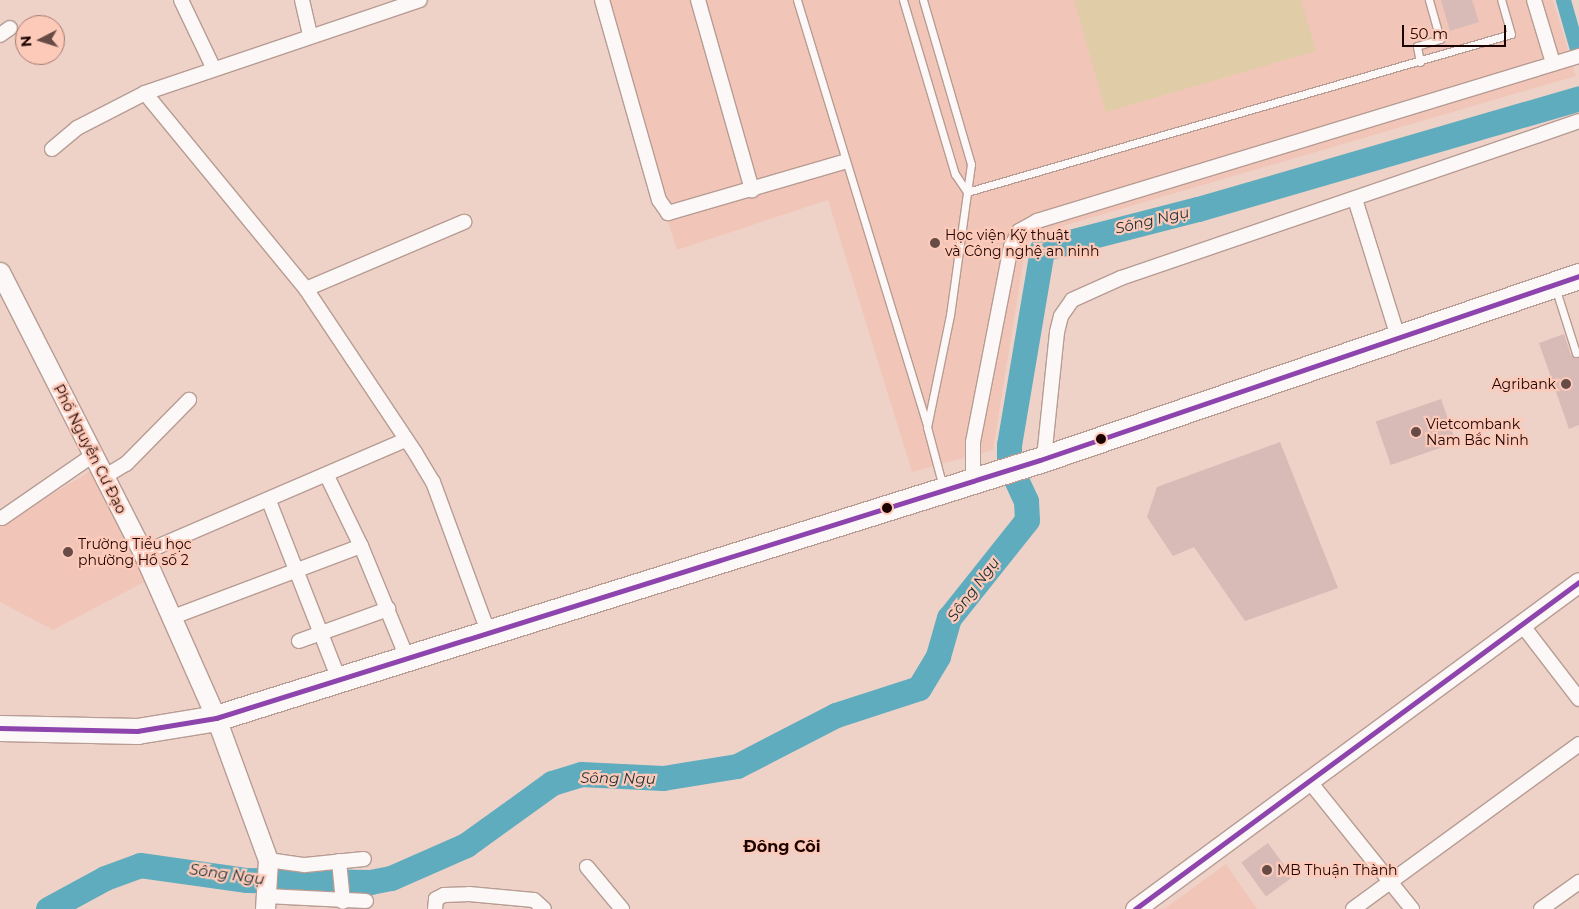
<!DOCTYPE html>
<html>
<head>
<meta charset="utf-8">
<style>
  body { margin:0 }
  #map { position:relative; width:1579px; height:909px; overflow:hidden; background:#eed2c8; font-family:Montserrat,sans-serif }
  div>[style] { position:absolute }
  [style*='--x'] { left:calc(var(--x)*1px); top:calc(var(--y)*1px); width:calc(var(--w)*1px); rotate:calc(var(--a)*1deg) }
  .built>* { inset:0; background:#f1c6b8 }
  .green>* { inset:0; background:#e0cda7 }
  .canal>* { height:15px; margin:-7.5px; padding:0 7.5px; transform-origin:7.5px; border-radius:7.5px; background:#5facbe }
  .river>* { height:25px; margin:-12.5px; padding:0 12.5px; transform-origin:12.5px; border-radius:12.5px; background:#5facbe }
  .building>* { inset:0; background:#d8bab6; transform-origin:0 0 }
  .roads { filter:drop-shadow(1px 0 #b79c93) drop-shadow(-1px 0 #b79c93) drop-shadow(0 1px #b79c93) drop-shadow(0 -1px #b79c93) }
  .lane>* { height:7px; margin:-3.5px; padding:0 3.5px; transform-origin:3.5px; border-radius:3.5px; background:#fcf8f7 }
  .street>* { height:14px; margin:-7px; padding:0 7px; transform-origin:7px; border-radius:7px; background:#fcf8f7 }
  .secondary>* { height:19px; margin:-9.5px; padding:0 9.5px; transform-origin:9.5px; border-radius:9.5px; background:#fcf8f7 }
  .highway>* { height:25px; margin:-12.5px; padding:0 12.5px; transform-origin:12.5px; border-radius:12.5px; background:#fcf8f7 }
  .bus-1>* { height:5px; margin:-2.5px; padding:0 2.5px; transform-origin:2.5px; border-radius:2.5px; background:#8e44ad }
  .dots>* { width:14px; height:14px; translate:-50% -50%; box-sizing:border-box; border:2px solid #fdcab9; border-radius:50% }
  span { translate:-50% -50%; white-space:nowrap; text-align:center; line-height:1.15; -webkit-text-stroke:4.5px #fdcab9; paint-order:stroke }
  .poi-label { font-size:14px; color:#1d0300 }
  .left { translate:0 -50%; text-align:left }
  .right { translate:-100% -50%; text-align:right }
  .street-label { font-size:14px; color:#1d0300 }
  .water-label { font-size:15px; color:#1c2f35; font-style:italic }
  .quarter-label { font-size:16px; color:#1d0300; font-weight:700 }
  .north { position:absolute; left:15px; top:15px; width:50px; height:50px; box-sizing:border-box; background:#fdcab9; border:1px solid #a37a6f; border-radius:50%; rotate:265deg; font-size:14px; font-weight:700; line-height:20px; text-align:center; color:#1d0300 }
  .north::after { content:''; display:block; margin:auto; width:18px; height:22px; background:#664b46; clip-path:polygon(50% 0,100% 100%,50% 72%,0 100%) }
  .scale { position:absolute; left:1402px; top:25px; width:104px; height:22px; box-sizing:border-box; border:2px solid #1d0300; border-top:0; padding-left:6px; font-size:15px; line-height:18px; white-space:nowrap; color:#1d0300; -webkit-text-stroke:4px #fdcab9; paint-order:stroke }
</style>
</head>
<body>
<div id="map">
  <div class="built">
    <i style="clip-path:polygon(598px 0,1553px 0,1576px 76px,1032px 235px,1025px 251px,993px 450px,912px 472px,828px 200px,677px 250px)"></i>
    <i style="clip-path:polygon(94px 469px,150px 579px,53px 630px,0 602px,0 525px)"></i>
    <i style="clip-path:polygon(1226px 864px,1257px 909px,1164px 909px)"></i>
  </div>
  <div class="green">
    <i style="clip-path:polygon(1074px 0,1301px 0,1316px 51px,1106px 112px)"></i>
  </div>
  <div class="canal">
    <i style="--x:1563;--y:0;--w:58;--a:74.1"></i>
  </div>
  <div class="river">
    <i style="--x:48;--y:909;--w:65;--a:-28.5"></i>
    <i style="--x:105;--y:878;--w:37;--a:-20"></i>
    <i style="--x:140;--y:865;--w:108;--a:8"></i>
    <i style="--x:247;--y:880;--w:123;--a:0.9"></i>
    <i style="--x:370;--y:882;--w:21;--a:-11"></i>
    <i style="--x:391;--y:878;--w:82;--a:-23.7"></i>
    <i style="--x:466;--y:845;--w:106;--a:-35.8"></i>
    <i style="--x:552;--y:783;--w:30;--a:-17"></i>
    <i style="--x:581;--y:774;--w:82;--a:2.8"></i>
    <i style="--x:663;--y:778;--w:75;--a:-9.2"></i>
    <i style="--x:737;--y:766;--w:111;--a:-27.3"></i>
    <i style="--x:836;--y:715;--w:87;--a:-18"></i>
    <i style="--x:919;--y:688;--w:37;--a:-59"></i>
    <i style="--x:938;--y:656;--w:40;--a:-74"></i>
    <i style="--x:949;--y:618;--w:125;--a:-51.5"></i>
    <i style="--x:1027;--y:520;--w:19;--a:-93"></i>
    <i style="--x:1026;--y:501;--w:41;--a:-114.7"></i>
    <i style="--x:1009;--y:464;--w:19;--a:-90"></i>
    <i style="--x:1009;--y:445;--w:199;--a:-80.4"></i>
    <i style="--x:1042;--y:249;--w:161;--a:-14.4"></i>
    <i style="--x:1198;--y:209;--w:397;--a:-16.2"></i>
  </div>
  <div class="building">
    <i style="clip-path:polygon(1441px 0,1472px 0,1479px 22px,1450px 31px)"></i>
    <i style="clip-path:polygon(1564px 334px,1571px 355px,1579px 358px,1579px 425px,1569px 429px,1539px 343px)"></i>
    <i style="left:1441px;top:399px;width:46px;height:69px;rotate:71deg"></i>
    <i style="clip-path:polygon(1280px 442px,1338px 588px,1245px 621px,1194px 547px,1173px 556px,1147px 517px,1157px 487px)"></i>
    <i style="left:1268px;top:843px;width:42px;height:33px;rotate:54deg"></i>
  </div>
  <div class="roads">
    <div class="lane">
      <i style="--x:797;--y:0;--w:445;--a:73"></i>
      <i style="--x:903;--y:0;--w:182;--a:73.4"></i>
      <i style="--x:955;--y:174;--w:22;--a:56"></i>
      <i style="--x:967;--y:192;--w:566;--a:-16.2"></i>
      <i style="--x:1511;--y:34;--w:35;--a:-106"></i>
      <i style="--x:923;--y:0;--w:171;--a:73.7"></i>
      <i style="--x:971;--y:164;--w:152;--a:97.9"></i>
      <i style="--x:950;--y:315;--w:114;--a:101.6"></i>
      <i style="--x:927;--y:427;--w:62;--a:75.1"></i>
      <i style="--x:1420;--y:62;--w:16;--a:-101"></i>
      <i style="--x:1417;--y:46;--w:24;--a:-17"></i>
      <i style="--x:1440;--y:39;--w:41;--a:-105.8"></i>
      <i style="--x:1556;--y:290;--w:66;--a:72.4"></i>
      <i style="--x:1576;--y:353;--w:3;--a:-18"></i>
    </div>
    <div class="street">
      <i style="--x:181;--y:0;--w:74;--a:64.5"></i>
      <i style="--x:302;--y:0;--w:35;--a:77"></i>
      <i style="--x:602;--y:0;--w:208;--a:74.1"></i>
      <i style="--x:659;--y:200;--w:16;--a:55"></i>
      <i style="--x:668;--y:213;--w:182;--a:-16.2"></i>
      <i style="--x:698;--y:0;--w:198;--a:74.1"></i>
      <i style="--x:1534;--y:0;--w:66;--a:73.2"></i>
      <i style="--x:0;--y:35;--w:12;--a:-35"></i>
      <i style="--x:145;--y:93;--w:254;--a:50.6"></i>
      <i style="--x:306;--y:289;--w:198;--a:56.3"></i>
      <i style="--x:416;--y:454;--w:33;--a:59"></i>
      <i style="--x:433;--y:482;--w:162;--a:69.8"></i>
      <i style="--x:52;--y:149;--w:33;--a:-40"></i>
      <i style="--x:77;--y:128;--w:76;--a:-27.2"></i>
      <i style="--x:145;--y:93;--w:290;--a:-18.7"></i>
      <i style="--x:1355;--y:199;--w:148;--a:72.7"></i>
      <i style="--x:306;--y:289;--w:172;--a:-23"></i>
      <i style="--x:1044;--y:458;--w:127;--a:-84.1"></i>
      <i style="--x:1057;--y:332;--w:16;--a:-76"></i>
      <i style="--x:1061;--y:316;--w:19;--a:-55"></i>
      <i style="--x:1072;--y:300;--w:54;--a:-24.2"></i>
      <i style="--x:1121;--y:278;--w:484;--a:-18.9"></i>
      <i style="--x:327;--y:476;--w:78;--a:64.1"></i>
      <i style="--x:104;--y:477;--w:26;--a:-31"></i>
      <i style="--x:126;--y:464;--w:90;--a:-45.5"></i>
      <i style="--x:973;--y:480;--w:38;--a:-90"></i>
      <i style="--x:973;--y:442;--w:199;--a:-79"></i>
      <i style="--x:1011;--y:247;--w:18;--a:-63"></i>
      <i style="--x:1019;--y:231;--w:21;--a:-29"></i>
      <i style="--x:1037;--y:221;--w:567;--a:-16.93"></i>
      <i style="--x:269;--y:501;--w:194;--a:68.6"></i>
      <i style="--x:2;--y:518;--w:109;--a:-34.6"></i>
      <i style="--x:143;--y:553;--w:286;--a:-23.3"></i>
      <i style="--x:173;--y:617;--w:201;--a:-20.7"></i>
      <i style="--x:361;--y:546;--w:123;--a:67.6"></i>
      <i style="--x:1523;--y:626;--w:92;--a:52.5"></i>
      <i style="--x:299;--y:641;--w:95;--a:-19.8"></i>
      <i style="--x:1310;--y:782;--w:163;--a:51.2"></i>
      <i style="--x:268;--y:860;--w:37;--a:8"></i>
      <i style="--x:305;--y:865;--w:59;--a:-5.8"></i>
      <i style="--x:339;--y:861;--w:41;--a:84.4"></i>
      <i style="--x:587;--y:867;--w:55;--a:50.2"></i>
      <i style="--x:266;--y:896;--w:100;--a:2.9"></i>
      <i style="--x:435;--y:909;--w:10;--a:-84"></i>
      <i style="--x:436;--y:899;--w:9;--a:-27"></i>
      <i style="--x:444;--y:895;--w:25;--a:-2"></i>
      <i style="--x:469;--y:894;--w:65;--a:5.3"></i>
      <i style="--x:534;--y:900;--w:13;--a:42"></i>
      <i style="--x:1353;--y:909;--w:280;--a:-36.1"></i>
      <i style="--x:1541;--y:909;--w:47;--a:-35.4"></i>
    </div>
    <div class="secondary">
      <i style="--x:0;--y:272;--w:315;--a:63"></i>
      <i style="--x:143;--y:553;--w:180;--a:66.1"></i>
      <i style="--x:216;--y:718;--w:151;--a:69.9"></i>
      <i style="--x:268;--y:860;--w:49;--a:93.5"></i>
      <i style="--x:1135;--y:909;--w:551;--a:-36.37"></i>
    </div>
    <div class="highway">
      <i style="--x:0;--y:728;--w:137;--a:1.3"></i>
      <i style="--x:137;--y:731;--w:80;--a:-9.3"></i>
      <i style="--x:216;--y:718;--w:863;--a:-17.39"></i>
      <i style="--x:1040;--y:460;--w:570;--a:-18.85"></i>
    </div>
  </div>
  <div class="bus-1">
    <i style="--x:0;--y:728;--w:137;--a:1.3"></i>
    <i style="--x:137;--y:731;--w:80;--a:-9.3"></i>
    <i style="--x:216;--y:718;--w:863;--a:-17.39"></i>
    <i style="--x:1040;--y:460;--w:570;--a:-18.85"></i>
    <i style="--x:1135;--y:909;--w:551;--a:-36.37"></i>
  </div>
  <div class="dots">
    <i style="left:935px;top:243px;background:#664b46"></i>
    <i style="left:1566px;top:384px;background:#664b46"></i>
    <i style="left:1416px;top:432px;background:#664b46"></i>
    <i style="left:1101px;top:439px;background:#1d0300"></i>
    <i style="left:887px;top:508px;background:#1d0300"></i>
    <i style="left:68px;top:552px;background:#664b46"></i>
    <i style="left:1267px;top:870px;background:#664b46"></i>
  </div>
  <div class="poi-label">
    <span class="left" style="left:945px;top:243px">Học viện Kỹ thuật<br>và Công nghệ an ninh</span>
    <span class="right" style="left:1556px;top:384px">Agribank</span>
    <span class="left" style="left:1426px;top:432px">Vietcombank<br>Nam Bắc Ninh</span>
    <span class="left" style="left:78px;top:552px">Trường Tiểu học<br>phường Hồ số 2</span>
    <span class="left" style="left:1277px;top:870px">MB Thuận Thành</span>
  </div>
  <div class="street-label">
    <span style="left:90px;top:449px;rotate:63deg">Phố Nguyễn Cư Đạo</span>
  </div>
  <div class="water-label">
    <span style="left:1152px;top:220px;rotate:-13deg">Sông Ngụ</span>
    <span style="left:973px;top:589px;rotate:-53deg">Sông Ngụ</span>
    <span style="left:618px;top:778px;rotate:1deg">Sông Ngụ</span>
    <span style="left:227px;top:874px;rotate:8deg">Sông Ngụ</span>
  </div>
  <div class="quarter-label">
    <span style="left:782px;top:847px">Đông Côi</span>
  </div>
  <div class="north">N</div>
  <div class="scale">50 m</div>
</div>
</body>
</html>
